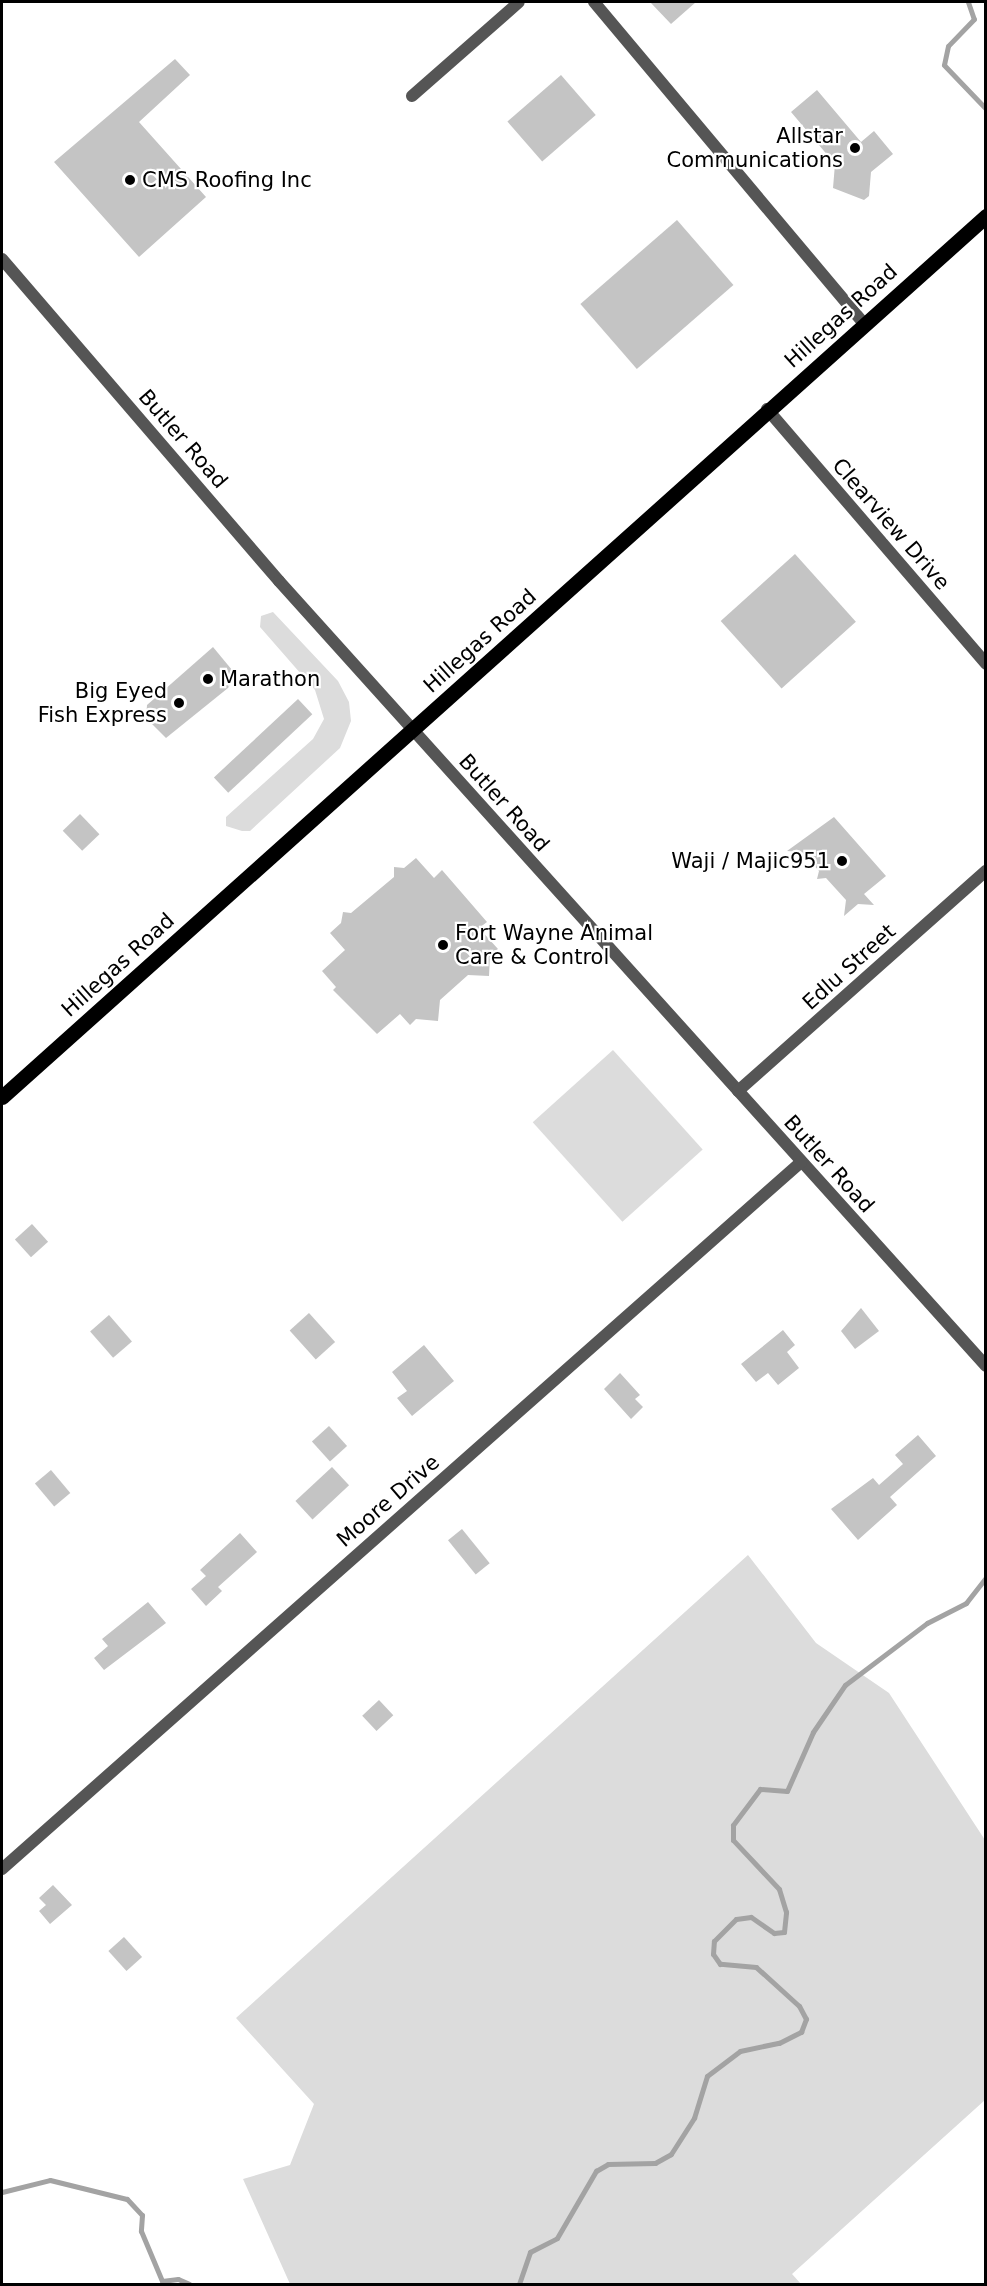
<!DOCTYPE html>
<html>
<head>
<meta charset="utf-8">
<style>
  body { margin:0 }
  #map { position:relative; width:987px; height:2286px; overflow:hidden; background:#fff; font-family:"DejaVu Sans",sans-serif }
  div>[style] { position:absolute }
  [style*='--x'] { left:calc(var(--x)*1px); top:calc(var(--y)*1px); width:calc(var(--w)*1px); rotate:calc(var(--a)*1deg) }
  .green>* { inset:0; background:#dcdcdc; transform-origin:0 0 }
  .stream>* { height:5px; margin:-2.5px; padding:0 2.5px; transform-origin:2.5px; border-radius:2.5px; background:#a3a3a3 }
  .building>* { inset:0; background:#c4c4c4; transform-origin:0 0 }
  .minor>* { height:12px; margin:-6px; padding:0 6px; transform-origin:6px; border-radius:6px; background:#555 }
  .primary>* { height:15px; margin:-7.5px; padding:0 7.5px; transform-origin:7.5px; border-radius:7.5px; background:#000 }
  .dots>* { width:16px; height:16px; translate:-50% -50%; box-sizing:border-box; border:3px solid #fff; border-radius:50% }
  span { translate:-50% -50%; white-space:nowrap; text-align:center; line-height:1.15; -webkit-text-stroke:4.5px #fff; paint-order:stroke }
  .poi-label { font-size:21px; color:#000 }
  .right { translate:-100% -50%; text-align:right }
  .left { translate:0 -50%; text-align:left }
  .street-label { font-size:21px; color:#000 }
  .frame { position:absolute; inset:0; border:3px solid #000; pointer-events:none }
</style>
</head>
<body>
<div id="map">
  <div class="green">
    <i style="clip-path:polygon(273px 612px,338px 681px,349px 702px,351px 721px,340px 748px,250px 831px,242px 831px,226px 826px,226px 817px,313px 739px,324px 719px,315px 690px,260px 627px,261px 616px)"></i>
    <i style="left:613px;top:1050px;width:134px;height:108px;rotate:48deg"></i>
    <i style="clip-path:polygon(748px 1555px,816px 1643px,889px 1693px,985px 1840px,985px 2100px,792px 2274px,801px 2284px,290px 2284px,243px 2179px,290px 2165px,314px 2104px,236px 2018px)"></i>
  </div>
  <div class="stream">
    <i style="--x:968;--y:2;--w:18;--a:71"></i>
    <i style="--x:974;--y:19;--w:37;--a:134"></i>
    <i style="--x:948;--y:46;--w:19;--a:102"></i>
    <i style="--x:944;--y:65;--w:61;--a:46.3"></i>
    <i style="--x:2;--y:2192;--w:49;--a:-14"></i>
    <i style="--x:50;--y:2180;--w:79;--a:13.9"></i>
    <i style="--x:127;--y:2199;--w:22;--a:47"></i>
    <i style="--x:142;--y:2215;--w:16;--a:94"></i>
    <i style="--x:141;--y:2231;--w:54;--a:67.2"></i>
    <i style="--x:162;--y:2281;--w:16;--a:-7"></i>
    <i style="--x:178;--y:2279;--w:12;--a:24"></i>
    <i style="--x:519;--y:2284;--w:34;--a:-71"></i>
    <i style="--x:530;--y:2252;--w:30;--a:-27"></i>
    <i style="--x:557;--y:2238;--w:78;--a:-59.8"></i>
    <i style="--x:596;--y:2171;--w:14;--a:-30"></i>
    <i style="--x:608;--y:2164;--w:47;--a:-1.2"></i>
    <i style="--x:655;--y:2163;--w:18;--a:-29"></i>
    <i style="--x:671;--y:2154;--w:43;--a:-57.4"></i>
    <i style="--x:694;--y:2118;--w:44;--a:-72.8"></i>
    <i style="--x:707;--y:2076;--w:41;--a:-37.1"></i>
    <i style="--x:740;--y:2051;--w:40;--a:-12"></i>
    <i style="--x:779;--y:2043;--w:25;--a:-27"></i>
    <i style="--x:801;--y:2032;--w:14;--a:-69"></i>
    <i style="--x:806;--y:2019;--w:15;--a:-118"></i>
    <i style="--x:799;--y:2006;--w:58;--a:-137.8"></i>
    <i style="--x:756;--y:1967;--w:36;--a:-175"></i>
    <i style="--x:720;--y:1964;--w:12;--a:-125"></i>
    <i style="--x:713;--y:1954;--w:13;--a:-86"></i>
    <i style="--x:714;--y:1941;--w:31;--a:-45"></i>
    <i style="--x:736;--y:1919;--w:15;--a:-8"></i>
    <i style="--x:751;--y:1917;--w:28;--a:35"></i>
    <i style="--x:774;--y:1933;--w:10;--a:-6"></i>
    <i style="--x:784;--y:1932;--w:20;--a:-84"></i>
    <i style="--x:786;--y:1912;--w:24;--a:-107"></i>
    <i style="--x:779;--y:1889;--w:67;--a:-133.2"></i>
    <i style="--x:733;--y:1840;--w:15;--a:-90"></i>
    <i style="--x:733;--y:1825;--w:45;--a:-53.1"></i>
    <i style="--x:760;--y:1789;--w:27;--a:4"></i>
    <i style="--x:787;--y:1791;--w:64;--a:-66.2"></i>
    <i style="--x:813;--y:1732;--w:57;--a:-55.8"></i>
    <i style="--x:845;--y:1685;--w:103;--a:-37.1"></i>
    <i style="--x:927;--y:1623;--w:44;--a:-27.1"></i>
    <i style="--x:966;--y:1603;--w:33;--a:-52"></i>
  </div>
  <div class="building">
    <i style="clip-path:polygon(650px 2px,696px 2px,671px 24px)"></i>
    <i style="clip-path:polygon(175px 59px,190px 75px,139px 122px,206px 197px,139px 257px,54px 162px)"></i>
    <i style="left:561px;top:75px;width:53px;height:71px;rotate:49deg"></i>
    <i style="clip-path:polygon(817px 90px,861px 142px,874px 131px,893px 154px,871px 172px,869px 196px,864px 200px,833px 188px,835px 164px,791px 112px)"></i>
    <i style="left:677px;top:220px;width:86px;height:128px;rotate:49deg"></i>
    <i style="left:795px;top:554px;width:91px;height:100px;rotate:48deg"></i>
    <i style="clip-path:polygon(213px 647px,237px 676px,228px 688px,166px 738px,146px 718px,147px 705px)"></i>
    <i style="left:298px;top:699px;width:21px;height:115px;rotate:47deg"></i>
    <i style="left:80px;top:814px;width:28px;height:24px;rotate:46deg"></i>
    <i style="clip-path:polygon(834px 817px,886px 876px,864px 894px,874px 905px,858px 904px,844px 916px,846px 900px,826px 878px,817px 879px,819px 871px,802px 852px,787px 851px)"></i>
    <i style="clip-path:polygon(416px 858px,434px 878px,442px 870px,487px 922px,479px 928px,498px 949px,490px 956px,489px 976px,468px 975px,440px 1000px,438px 1021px,416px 1019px,410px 1025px,400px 1014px,377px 1034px,333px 990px,336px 987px,322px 971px,345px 950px,330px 933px,341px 923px,343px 912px,351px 913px,394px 877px,394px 867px,404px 868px)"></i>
    <i style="left:32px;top:1224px;width:24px;height:23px;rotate:48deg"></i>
    <i style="clip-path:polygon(861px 1308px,879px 1331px,855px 1349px,841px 1331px)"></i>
    <i style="left:309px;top:1313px;width:39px;height:26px;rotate:48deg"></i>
    <i style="left:109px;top:1315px;width:35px;height:25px;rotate:49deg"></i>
    <i style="clip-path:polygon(783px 1330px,795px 1345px,787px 1352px,799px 1368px,778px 1385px,768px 1373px,756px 1382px,741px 1364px)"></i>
    <i style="clip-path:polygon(424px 1345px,454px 1381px,412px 1416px,397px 1398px,407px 1391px,392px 1372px)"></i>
    <i style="clip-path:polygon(620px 1373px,640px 1395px,635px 1399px,643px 1407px,631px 1419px,604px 1389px)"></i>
    <i style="left:329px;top:1426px;width:27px;height:23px;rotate:48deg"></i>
    <i style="clip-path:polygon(918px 1435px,936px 1456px,890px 1497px,897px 1505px,858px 1540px,831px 1509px,873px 1478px,879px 1485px,903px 1464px,895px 1455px)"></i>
    <i style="left:332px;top:1467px;width:25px;height:50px;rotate:47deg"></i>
    <i style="left:51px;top:1470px;width:30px;height:21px;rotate:50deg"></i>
    <i style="left:462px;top:1529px;width:44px;height:18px;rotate:51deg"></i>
    <i style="clip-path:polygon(240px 1533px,257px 1552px,218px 1587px,222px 1591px,206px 1606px,191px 1589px,206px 1576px,200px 1570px)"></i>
    <i style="clip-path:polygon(148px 1602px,166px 1623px,104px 1670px,94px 1658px,108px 1646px,102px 1639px)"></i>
    <i style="left:379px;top:1700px;width:21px;height:23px;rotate:47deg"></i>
    <i style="clip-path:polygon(53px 1885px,72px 1905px,50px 1924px,39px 1911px,46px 1905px,39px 1898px)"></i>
    <i style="left:124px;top:1937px;width:27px;height:21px;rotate:48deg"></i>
  </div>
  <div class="minor">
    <i style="--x:594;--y:2;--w:419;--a:50"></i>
    <i style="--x:412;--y:96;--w:142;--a:-41.3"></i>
    <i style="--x:2;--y:259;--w:425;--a:49.3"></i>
    <i style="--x:279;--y:581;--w:1056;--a:47.99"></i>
    <i style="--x:767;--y:409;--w:336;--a:49.3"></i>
    <i style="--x:738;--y:1091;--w:332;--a:-41.6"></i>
    <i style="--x:2;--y:1869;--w:1067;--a:-41.5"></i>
  </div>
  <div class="primary">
    <i style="--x:2;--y:1097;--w:1321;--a:-41.84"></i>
  </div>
  <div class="dots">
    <i style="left:855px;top:148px;background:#000"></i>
    <i style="left:130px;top:180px;background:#000"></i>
    <i style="left:208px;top:679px;background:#000"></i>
    <i style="left:179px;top:703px;background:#000"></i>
    <i style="left:842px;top:861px;background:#000"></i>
    <i style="left:443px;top:945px;background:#000"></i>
  </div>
  <div class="poi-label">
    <span class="right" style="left:843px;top:148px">Allstar<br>Communications</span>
    <span class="left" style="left:142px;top:180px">CMS Roofing Inc</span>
    <span class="left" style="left:220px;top:679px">Marathon</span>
    <span class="right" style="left:167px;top:703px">Big Eyed<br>Fish Express</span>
    <span class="right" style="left:830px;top:861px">Waji / Majic951</span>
    <span class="left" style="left:455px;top:945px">Fort Wayne Animal<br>Care &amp; Control</span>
  </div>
  <div class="street-label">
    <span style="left:841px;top:316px;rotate:-42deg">Hillegas Road</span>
    <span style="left:183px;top:439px;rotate:49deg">Butler Road</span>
    <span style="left:891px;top:524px;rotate:49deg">Clearview Drive</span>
    <span style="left:480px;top:641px;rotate:-42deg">Hillegas Road</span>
    <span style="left:504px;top:803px;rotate:48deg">Butler Road</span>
    <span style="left:118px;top:965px;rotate:-42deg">Hillegas Road</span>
    <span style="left:849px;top:967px;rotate:-42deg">Edlu Street</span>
    <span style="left:829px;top:1164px;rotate:48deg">Butler Road</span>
    <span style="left:388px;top:1501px;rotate:-41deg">Moore Drive</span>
  </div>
  <div class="frame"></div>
</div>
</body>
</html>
